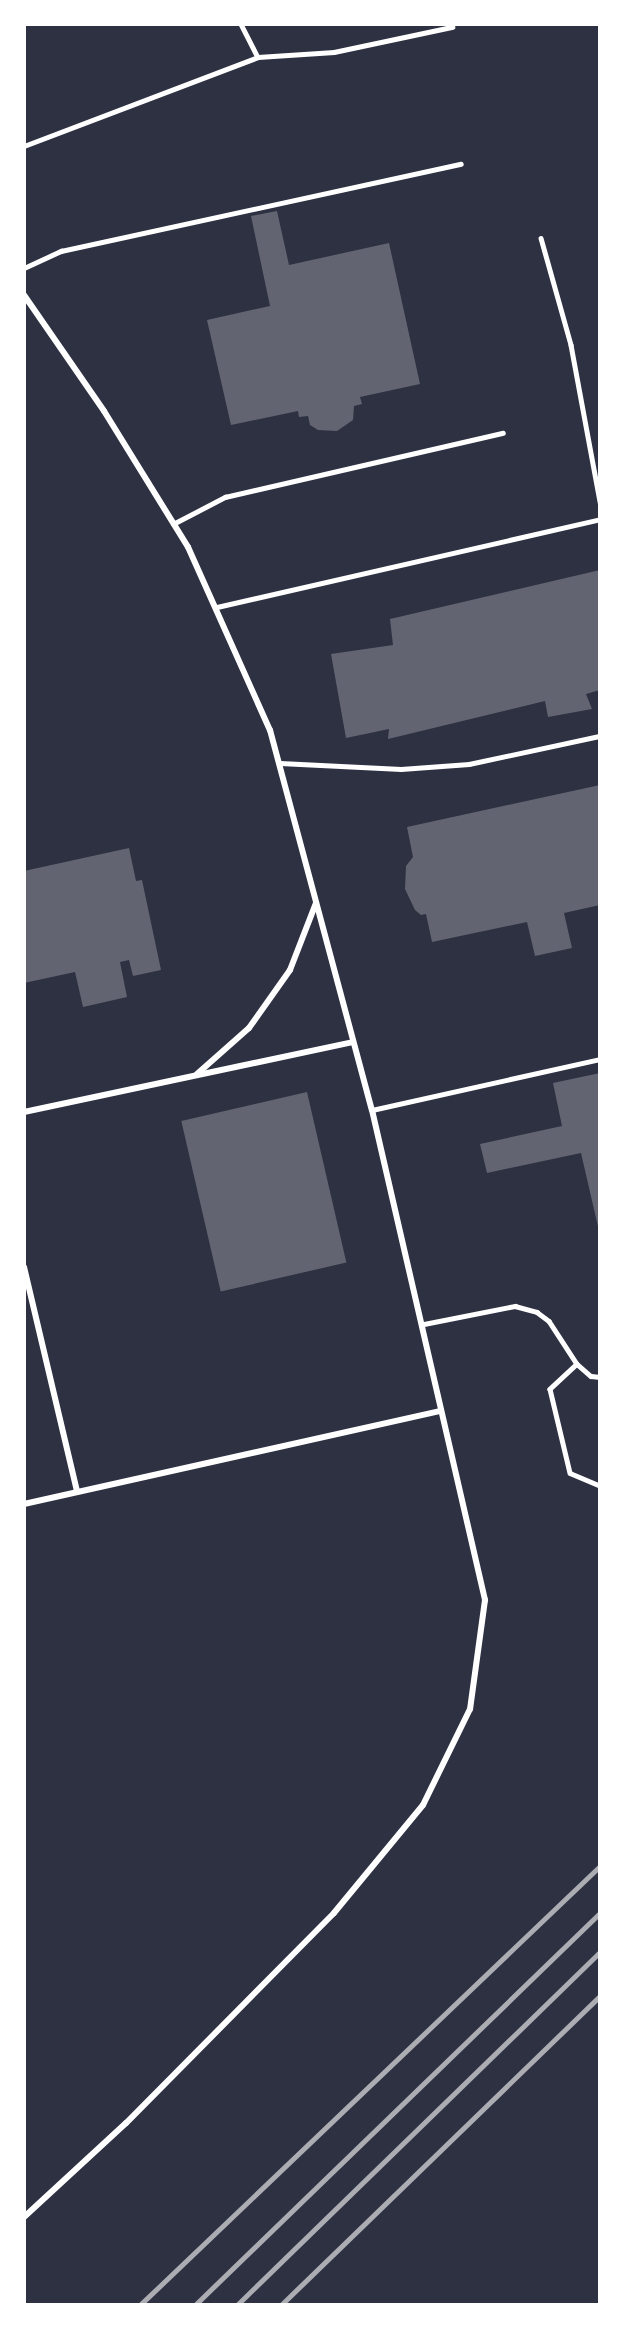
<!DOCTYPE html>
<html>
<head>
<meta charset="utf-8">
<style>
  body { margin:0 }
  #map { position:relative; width:624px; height:2329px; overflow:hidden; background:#2d3142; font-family:Bitter,serif }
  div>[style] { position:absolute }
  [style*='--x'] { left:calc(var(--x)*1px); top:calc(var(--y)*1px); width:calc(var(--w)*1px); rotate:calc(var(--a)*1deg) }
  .building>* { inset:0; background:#626471; transform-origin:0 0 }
  .service>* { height:4.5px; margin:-2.25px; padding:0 2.25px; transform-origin:2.25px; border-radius:2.25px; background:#fff }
  .minor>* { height:6px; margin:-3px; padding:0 3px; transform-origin:3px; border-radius:3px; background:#fff }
  .rail>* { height:4.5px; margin:-2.25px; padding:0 2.25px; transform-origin:2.25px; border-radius:2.25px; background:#abadb3 }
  span { translate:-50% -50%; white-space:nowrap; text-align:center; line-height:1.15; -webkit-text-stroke:6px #fff; paint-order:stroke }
  .frame { position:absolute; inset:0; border:26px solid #fff; pointer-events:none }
</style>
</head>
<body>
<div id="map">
  <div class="building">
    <i style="clip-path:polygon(277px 211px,289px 265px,389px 243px,420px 384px,360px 397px,362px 404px,354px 406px,353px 420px,337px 431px,318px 430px,310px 425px,308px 416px,299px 417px,298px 411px,231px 425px,207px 320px,270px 306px,251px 216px)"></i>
    <i style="clip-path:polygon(600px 570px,600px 690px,586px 694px,592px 709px,548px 717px,545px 701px,388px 739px,389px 729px,346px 738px,331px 654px,393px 645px,390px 619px)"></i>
    <i style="clip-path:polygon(600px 785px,600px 905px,564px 913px,572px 948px,535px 956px,527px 922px,432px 942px,426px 914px,421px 915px,415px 910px,405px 889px,406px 866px,413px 857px,407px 827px)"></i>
    <i style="clip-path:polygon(129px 848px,136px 881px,142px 880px,161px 970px,133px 976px,129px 960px,120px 962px,127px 997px,83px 1007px,75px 972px,24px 983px,24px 871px)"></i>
    <i style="clip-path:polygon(600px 1073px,600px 1231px,599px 1231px,581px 1153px,487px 1173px,480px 1144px,562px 1126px,553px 1083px)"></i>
    <i style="left:307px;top:1092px;width:175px;height:129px;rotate:77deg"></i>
  </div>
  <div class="service">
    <i style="--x:241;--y:24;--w:37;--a:63"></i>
    <i style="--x:24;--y:146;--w:250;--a:-20.8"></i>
    <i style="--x:258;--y:57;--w:76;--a:-3.8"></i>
    <i style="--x:334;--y:52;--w:121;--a:-12"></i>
    <i style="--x:541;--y:238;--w:111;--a:74.3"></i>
    <i style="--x:571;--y:345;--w:160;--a:79.5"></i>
    <i style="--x:24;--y:268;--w:41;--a:-24.7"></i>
    <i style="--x:61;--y:251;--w:409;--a:-12.3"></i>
    <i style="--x:173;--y:524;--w:59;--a:-27.4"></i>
    <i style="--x:225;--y:497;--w:285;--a:-13"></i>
    <i style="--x:217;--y:607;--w:393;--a:-12.9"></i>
    <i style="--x:280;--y:763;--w:121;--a:2.8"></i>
    <i style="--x:401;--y:769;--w:68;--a:-4.2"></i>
    <i style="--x:469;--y:764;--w:134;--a:-12.1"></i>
    <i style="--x:372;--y:1110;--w:234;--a:-12.6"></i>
    <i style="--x:424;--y:1324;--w:93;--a:-11.2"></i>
    <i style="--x:515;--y:1306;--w:23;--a:15"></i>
    <i style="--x:537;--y:1312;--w:15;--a:37"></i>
    <i style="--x:549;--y:1321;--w:51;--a:56.9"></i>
    <i style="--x:577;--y:1364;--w:18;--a:41"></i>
    <i style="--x:591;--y:1376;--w:9;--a:6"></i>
    <i style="--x:577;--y:1364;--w:37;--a:137"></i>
    <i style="--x:550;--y:1389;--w:86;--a:76.6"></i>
    <i style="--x:570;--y:1473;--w:33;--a:23"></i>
  </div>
  <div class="minor">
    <i style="--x:24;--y:295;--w:141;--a:55.4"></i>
    <i style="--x:104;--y:411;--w:160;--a:58.3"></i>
    <i style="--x:188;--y:547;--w:201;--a:65.9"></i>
    <i style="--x:270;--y:730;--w:393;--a:75"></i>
    <i style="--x:372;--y:1110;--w:503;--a:77.01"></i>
    <i style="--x:485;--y:1600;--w:110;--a:97.8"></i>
    <i style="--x:470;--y:1709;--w:107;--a:116.1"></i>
    <i style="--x:423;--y:1805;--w:140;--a:129.5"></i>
    <i style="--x:334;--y:1913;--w:296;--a:134.7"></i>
    <i style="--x:126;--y:2123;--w:139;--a:137.3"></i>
    <i style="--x:197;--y:1074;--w:69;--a:-41.5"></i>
    <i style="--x:249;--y:1028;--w:71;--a:-54.7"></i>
    <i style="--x:290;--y:970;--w:72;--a:-68.8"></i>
    <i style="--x:24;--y:1112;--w:336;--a:-12"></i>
    <i style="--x:24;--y:1267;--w:231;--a:76.7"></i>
    <i style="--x:24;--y:1504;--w:427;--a:-12.6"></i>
  </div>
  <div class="rail">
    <i style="--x:140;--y:2305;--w:636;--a:-43.66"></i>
    <i style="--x:195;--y:2305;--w:564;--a:-44.07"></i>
    <i style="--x:237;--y:2305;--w:506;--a:-44.2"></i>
    <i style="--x:281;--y:2305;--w:444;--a:-44.1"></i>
  </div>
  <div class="frame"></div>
</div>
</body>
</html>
